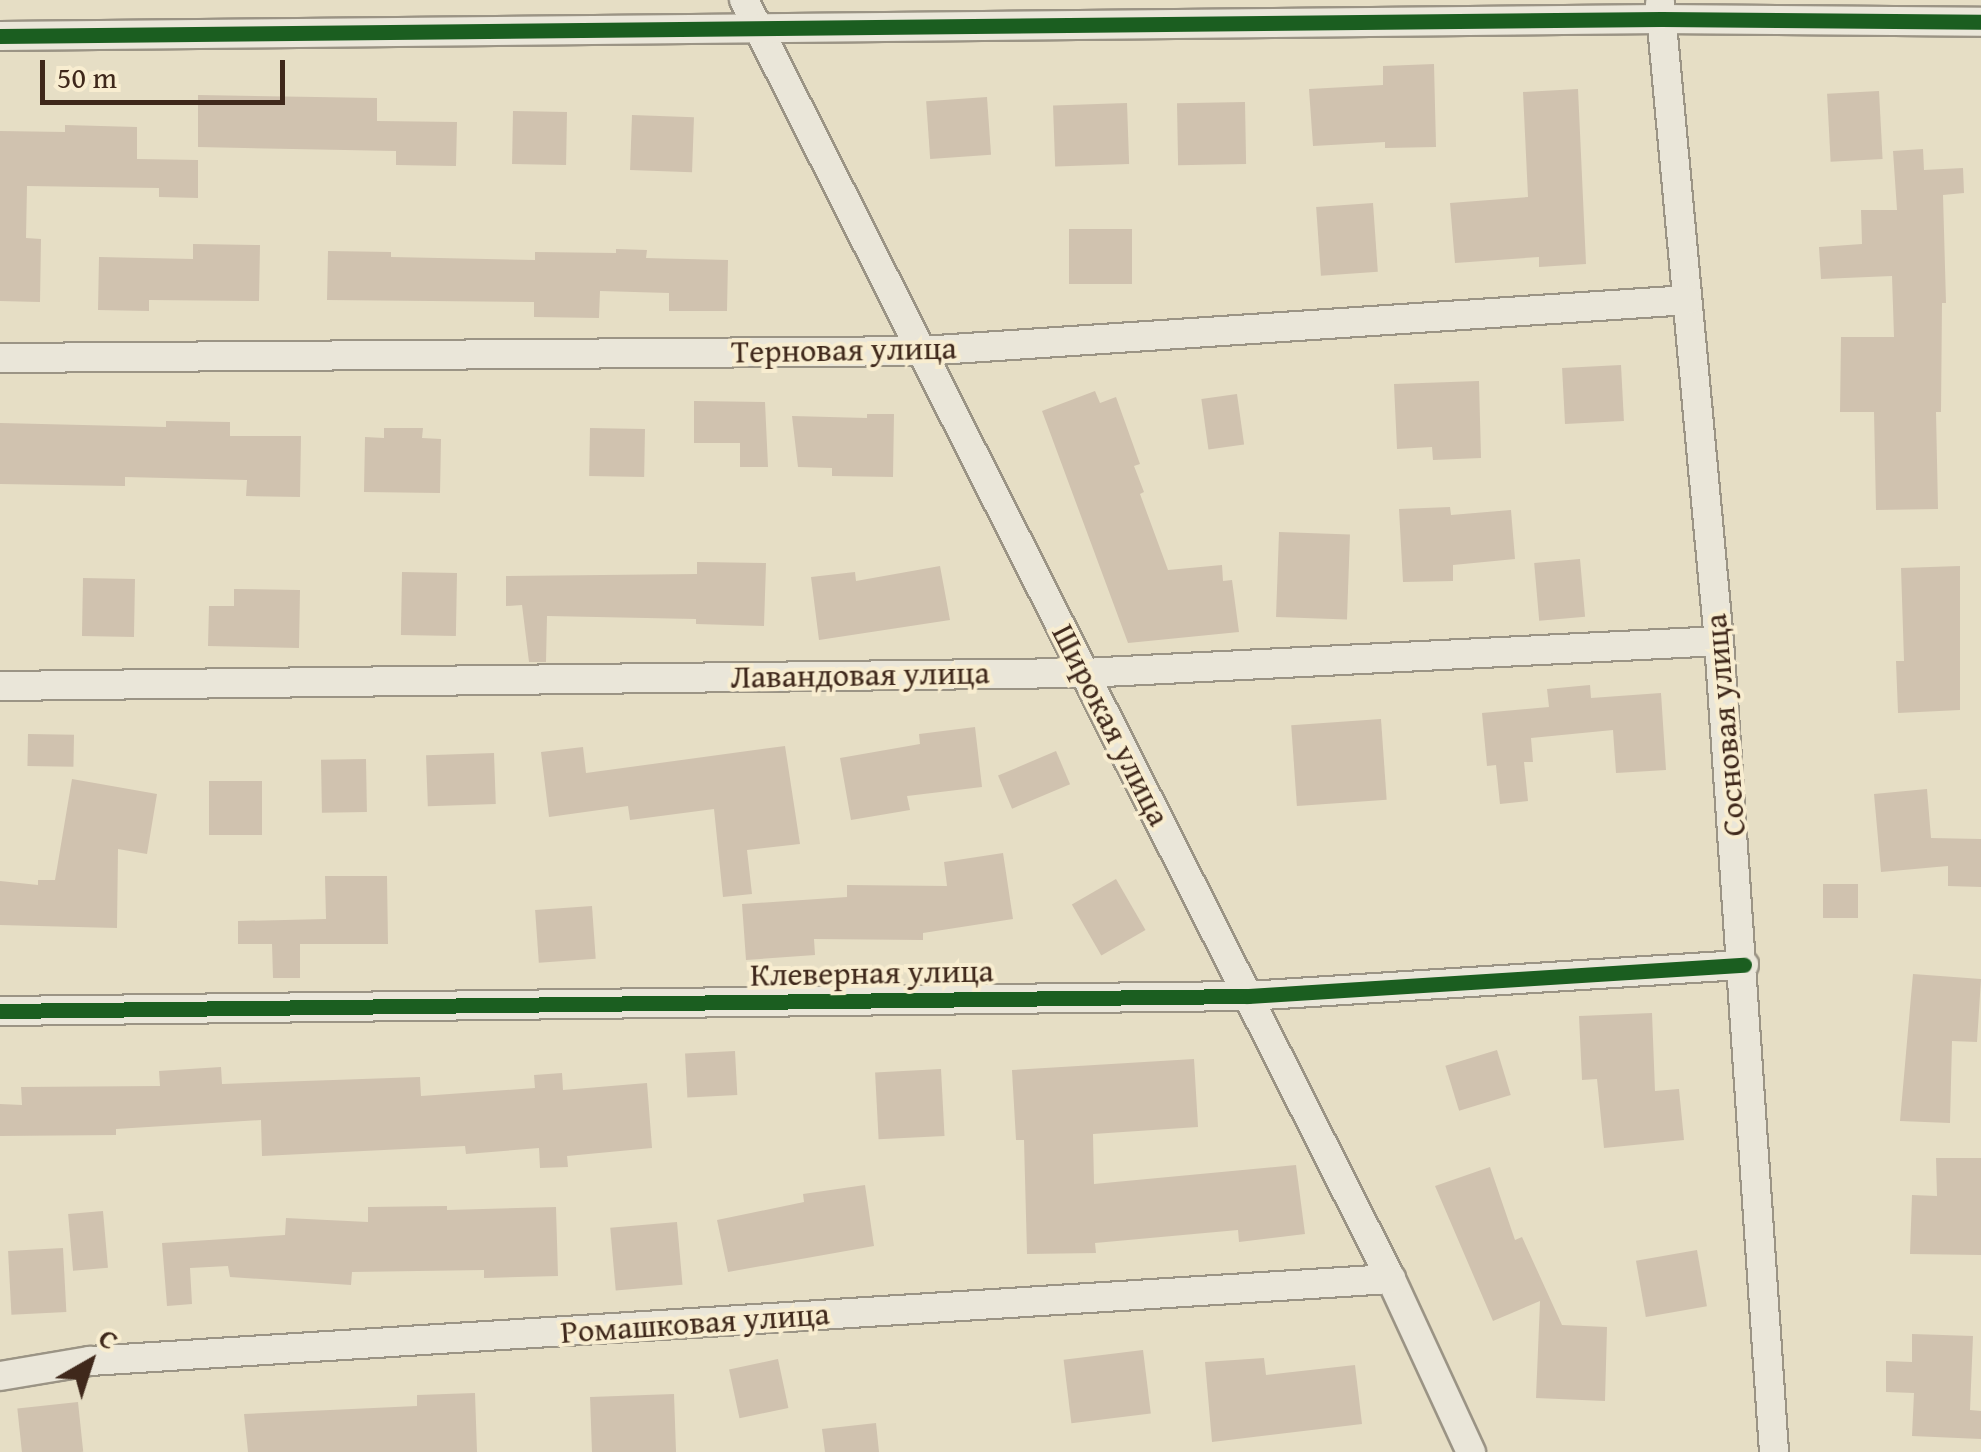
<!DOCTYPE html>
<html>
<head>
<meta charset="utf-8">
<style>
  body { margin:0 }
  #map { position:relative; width:1981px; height:1452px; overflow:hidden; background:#e6dec5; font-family:"Gentium Book Plus",serif }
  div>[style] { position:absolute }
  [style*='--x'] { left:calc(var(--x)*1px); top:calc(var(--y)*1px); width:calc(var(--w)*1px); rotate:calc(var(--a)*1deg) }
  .building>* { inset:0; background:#d0c2af; transform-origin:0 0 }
  .roads { filter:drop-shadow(2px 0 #9b9485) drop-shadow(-2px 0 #9b9485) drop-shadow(0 2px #9b9485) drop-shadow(0 -2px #9b9485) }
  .street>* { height:28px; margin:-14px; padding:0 14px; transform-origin:14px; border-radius:14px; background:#eae6d9 }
  .cycleway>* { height:15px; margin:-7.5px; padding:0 7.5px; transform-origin:7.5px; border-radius:7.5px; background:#1b5e20 }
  span { translate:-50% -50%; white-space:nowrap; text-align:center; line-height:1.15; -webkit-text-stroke:8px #f8edd0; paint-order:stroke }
  .street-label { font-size:32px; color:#3f281b }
  .north { position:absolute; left:40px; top:1312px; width:100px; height:100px; -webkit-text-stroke:8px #f8edd0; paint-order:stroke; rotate:39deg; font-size:28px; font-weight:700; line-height:40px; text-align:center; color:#3f281b }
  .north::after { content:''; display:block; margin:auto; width:35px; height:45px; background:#3f281b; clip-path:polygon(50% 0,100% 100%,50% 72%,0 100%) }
  .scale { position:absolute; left:40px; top:60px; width:245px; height:45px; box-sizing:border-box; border:5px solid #3f281b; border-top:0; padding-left:12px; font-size:30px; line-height:35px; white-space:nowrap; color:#3f281b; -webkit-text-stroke:8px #f8edd0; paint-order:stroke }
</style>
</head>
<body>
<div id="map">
  <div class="building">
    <i style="clip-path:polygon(1434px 64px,1436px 147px,1385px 148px,1385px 142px,1313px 146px,1309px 89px,1383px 85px,1383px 66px)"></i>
    <i style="clip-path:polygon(1578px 89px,1586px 264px,1539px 267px,1539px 257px,1455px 263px,1450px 203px,1528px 197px,1523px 92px)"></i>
    <i style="left:1879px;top:91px;width:68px;height:52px;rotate:87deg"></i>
    <i style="clip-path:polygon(198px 95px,377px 98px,377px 121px,457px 122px,456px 166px,396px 165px,396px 151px,198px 147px)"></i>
    <i style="left:987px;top:97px;width:58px;height:61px;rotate:86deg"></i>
    <i style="left:1245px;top:102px;width:62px;height:68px;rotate:89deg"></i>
    <i style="left:1127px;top:103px;width:61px;height:74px;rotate:88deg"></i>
    <i style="left:513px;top:111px;width:54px;height:53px;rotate:1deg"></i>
    <i style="left:632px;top:115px;width:62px;height:55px;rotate:2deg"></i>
    <i style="clip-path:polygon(65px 125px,137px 127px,137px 159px,198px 160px,198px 198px,159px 197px,159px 188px,27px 186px,26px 238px,41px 239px,40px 302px,0 301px,0 131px,65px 132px)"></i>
    <i style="clip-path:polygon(1923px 149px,1924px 170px,1963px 168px,1964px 193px,1943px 195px,1946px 303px,1942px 303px,1941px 412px,1936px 412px,1938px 509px,1876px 510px,1874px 412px,1840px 412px,1841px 337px,1894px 337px,1892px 276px,1821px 279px,1819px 247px,1862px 244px,1861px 210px,1897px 210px,1893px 151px)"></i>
    <i style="left:1373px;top:203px;width:69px;height:57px;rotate:86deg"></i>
    <i style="left:1069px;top:229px;width:63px;height:55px"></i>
    <i style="clip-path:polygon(193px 244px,260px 245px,259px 301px,149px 300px,149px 311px,98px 310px,99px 257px,193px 259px)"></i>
    <i style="clip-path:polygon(616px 249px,647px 250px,646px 258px,728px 260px,727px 311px,669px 311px,669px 293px,600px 291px,599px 318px,534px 317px,534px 302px,327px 300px,328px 251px,391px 252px,391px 257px,535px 260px,535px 252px,616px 253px)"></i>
    <i style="left:1621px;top:365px;width:56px;height:59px;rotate:87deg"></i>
    <i style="clip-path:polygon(1479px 381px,1481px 458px,1433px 460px,1432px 447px,1397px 449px,1394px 384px)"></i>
    <i style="clip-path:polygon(1095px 391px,1100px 403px,1116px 397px,1140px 464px,1134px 466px,1144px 492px,1140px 494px,1168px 570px,1222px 565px,1223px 581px,1232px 580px,1239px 632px,1128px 643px,1042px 411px)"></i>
    <i style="left:1237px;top:394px;width:51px;height:36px;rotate:82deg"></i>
    <i style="clip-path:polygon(694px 401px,765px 402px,768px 467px,740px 467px,740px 443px,694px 443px)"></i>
    <i style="clip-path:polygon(867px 414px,894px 414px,893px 477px,832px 476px,832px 468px,798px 467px,792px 416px,867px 418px)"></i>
    <i style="clip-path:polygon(166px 421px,230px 422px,230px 436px,301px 436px,300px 497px,246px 496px,247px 480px,125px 477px,125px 486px,0 484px,0 423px,166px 427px)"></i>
    <i style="clip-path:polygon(384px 428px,423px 428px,422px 438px,441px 439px,440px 493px,364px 492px,365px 437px,384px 438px)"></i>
    <i style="left:590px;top:428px;width:55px;height:48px;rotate:1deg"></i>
    <i style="clip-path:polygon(1450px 507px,1451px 515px,1511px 510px,1515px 559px,1453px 565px,1453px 581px,1403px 582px,1399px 509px)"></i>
    <i style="left:1279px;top:532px;width:71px;height:85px;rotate:2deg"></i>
    <i style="left:1580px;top:559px;width:58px;height:46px;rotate:85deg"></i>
    <i style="clip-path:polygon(697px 562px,766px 563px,764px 626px,696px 624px,696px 619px,547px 616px,546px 662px,529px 662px,522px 605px,506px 606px,506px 576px,697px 574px)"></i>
    <i style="clip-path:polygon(940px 566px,950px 620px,819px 640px,811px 577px,855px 572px,856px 581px)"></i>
    <i style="clip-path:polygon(1960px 566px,1960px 710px,1898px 713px,1896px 661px,1904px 661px,1901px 568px)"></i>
    <i style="left:402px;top:572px;width:55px;height:63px;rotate:1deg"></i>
    <i style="left:83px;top:578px;width:52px;height:58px;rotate:1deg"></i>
    <i style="clip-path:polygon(234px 589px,300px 590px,299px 648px,208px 646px,209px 606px,234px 606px)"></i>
    <i style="clip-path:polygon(1590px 685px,1591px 698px,1661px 693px,1666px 770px,1616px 773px,1613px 730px,1531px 738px,1533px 762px,1524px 762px,1528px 801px,1500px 804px,1496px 765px,1487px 766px,1482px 713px,1549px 707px,1547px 689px)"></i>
    <i style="left:1381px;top:719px;width:81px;height:90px;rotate:86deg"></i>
    <i style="clip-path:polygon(975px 727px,982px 787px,907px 796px,910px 810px,851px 820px,840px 758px,920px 744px,919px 734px)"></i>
    <i style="left:28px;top:734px;width:46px;height:32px;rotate:1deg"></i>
    <i style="clip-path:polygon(785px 746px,800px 844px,747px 850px,752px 894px,723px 897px,714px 809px,630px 820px,628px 806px,549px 817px,541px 752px,583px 747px,586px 773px)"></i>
    <i style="left:1056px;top:751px;width:36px;height:63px;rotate:67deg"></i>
    <i style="left:494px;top:753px;width:51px;height:68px;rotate:88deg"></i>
    <i style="left:366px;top:759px;width:53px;height:45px;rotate:89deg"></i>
    <i style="clip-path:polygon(72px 779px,157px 794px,147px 854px,118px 849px,117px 928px,0 925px,0 881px,38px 885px,38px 880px,55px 880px)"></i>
    <i style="left:209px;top:781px;width:53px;height:54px"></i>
    <i style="clip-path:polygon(1927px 789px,1931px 838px,1981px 839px,1981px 887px,1948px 886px,1948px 866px,1881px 872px,1874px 794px)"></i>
    <i style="clip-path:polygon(1003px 853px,1013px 919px,923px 933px,923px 940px,814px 939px,815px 955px,746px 960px,742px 904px,847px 897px,847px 885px,947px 886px,944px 862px)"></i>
    <i style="clip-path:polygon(325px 876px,387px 876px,388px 944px,300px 944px,300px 978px,273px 978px,272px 944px,238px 944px,238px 921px,326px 919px)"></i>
    <i style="left:1116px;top:879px;width:59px;height:51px;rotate:60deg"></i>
    <i style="left:1858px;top:884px;width:34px;height:35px;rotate:90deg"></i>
    <i style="left:592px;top:906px;width:53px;height:57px;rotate:86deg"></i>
    <i style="clip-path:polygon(1913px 974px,1981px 979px,1977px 1042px,1952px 1041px,1950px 1123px,1900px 1121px)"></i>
    <i style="clip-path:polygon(1652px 1013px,1655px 1091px,1679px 1089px,1684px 1140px,1604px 1148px,1597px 1079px,1582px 1080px,1579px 1016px)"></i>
    <i style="left:1497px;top:1050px;width:47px;height:54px;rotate:73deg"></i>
    <i style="left:735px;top:1051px;width:44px;height:50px;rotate:87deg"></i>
    <i style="clip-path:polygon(1194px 1059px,1198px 1127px,1093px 1134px,1094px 1184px,1296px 1165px,1305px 1234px,1239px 1242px,1238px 1230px,1095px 1243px,1096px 1253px,1027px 1254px,1024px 1140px,1016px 1140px,1012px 1070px)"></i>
    <i style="clip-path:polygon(221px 1067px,222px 1084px,420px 1077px,421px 1096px,535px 1088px,534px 1075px,562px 1073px,563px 1090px,647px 1083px,652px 1148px,567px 1156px,568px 1167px,540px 1168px,539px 1148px,466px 1154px,465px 1146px,262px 1156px,261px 1120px,116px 1129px,116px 1135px,0 1136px,0 1104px,22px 1105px,21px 1087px,160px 1086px,159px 1071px)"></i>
    <i style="left:941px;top:1069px;width:67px;height:66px;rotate:87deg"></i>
    <i style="clip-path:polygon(1936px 1158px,1981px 1158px,1981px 1255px,1910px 1254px,1912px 1195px,1937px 1196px)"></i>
    <i style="clip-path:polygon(1490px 1167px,1515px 1240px,1522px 1237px,1562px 1325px,1607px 1327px,1605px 1401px,1536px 1398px,1540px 1301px,1493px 1321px,1435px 1186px)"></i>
    <i style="clip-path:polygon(865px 1185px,874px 1246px,728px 1272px,717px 1220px,804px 1202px,803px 1194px)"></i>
    <i style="clip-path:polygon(447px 1206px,447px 1210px,556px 1207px,558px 1276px,484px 1278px,484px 1270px,352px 1272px,351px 1285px,230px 1277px,228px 1266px,190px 1268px,192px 1304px,167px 1306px,162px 1243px,285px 1235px,286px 1218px,368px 1222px,368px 1207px)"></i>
    <i style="left:103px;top:1211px;width:57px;height:35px;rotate:85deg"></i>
    <i style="left:677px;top:1222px;width:63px;height:67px;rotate:85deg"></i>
    <i style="left:63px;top:1248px;width:64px;height:55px;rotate:87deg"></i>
    <i style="left:1697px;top:1250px;width:57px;height:62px;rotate:80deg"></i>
    <i style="clip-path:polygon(1912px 1334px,1973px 1336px,1970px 1410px,1981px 1411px,1981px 1439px,1912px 1436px,1914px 1393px,1886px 1392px,1886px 1361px,1912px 1362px)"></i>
    <i style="left:1143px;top:1350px;width:64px;height:80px;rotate:83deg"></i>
    <i style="clip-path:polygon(1264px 1358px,1266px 1375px,1355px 1365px,1362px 1424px,1212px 1442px,1205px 1362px)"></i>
    <i style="left:778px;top:1359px;width:50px;height:50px;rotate:78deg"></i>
    <i style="clip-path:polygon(475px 1393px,477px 1452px,248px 1452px,244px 1414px,417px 1406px,417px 1395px)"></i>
    <i style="left:674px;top:1394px;width:58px;height:84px;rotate:88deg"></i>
    <i style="left:78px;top:1402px;width:50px;height:61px;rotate:84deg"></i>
    <i style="clip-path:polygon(876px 1423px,879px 1452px,825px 1452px,822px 1429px)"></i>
  </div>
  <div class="roads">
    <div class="street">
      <i style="--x:744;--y:0;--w:1433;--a:63.17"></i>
      <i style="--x:1391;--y:1279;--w:191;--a:65.2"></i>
      <i style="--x:1660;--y:3;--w:641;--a:84.72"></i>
      <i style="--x:1719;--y:641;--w:813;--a:86.12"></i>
      <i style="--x:0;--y:36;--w:1661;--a:-0.59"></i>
      <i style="--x:1661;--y:19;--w:320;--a:0.5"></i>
      <i style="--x:0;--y:358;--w:922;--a:-0.43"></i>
      <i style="--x:922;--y:351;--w:767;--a:-3.81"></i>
      <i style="--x:0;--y:686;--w:1084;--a:-0.69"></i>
      <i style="--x:1084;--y:673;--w:636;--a:-2.88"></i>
      <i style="--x:0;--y:1011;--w:1248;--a:-0.69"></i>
      <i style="--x:1248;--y:996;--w:497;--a:-3.6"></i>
      <i style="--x:0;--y:1376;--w:91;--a:-9.5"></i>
      <i style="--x:90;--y:1361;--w:1304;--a:-3.61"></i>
    </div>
  </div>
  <div class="cycleway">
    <i style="--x:0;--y:36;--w:1661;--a:-0.59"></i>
    <i style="--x:1661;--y:19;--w:320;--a:0.5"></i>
    <i style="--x:0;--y:1011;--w:1248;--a:-0.69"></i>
    <i style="--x:1248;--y:996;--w:497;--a:-3.6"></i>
  </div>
  <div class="street-label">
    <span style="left:844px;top:350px;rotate:-1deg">Терновая улица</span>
    <span style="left:860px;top:675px;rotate:-1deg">Лавандовая улица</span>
    <span style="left:1111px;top:725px;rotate:63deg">Широкая улица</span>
    <span style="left:1725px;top:725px;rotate:-95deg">Сосновая улица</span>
    <span style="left:872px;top:973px;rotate:-1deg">Клеверная улица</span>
    <span style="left:695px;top:1323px;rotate:-4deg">Ромашковая улица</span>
  </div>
  <div class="north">С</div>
  <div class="scale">50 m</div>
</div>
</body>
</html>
